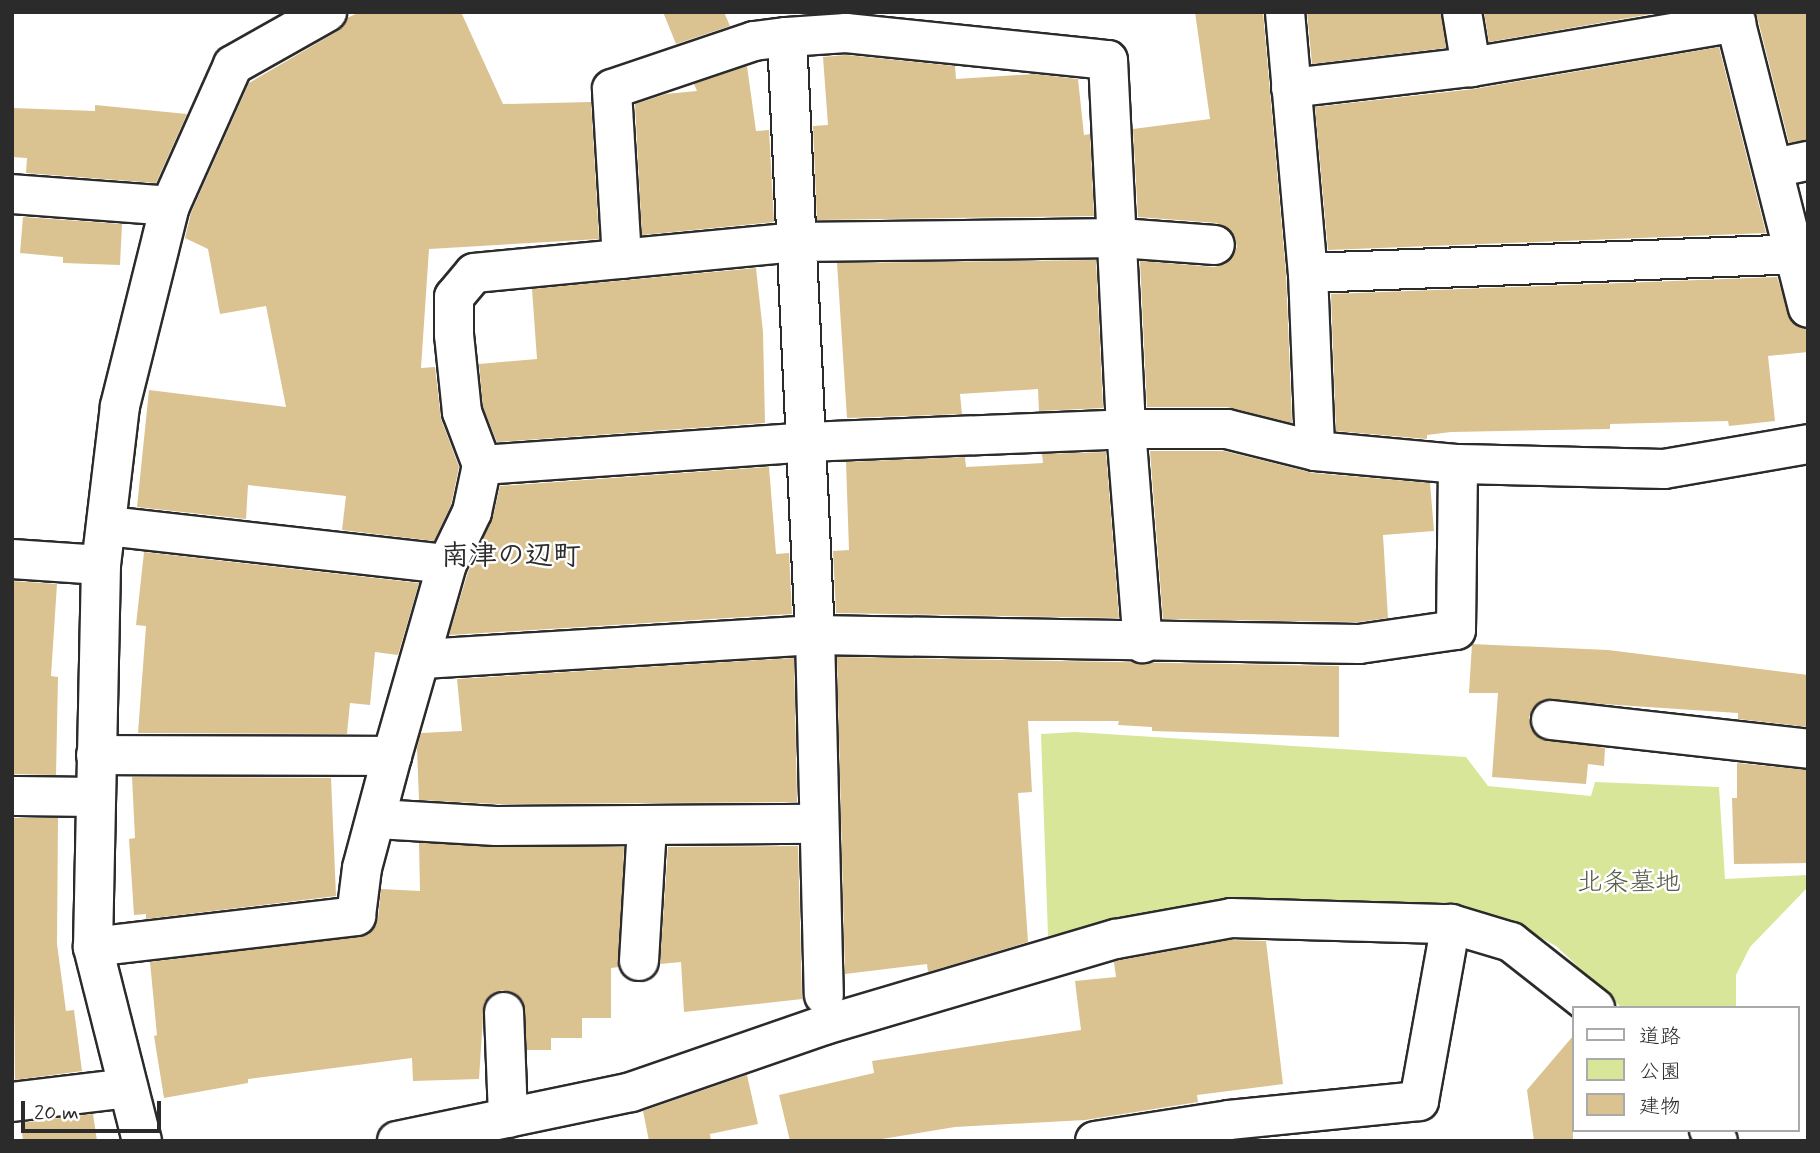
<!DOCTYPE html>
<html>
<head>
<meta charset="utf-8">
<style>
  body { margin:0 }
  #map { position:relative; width:1820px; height:1153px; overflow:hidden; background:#fff; font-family:Mynerve,"Klee One",sans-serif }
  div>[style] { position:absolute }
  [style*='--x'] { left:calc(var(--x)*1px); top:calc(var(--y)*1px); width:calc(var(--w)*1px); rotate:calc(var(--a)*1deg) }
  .green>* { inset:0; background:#d8e699 }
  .building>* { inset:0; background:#dbc291 }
  .roads { filter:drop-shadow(2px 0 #2b2b2b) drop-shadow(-2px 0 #2b2b2b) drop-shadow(0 2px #2b2b2b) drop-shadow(0 -2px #2b2b2b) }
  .minor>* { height:38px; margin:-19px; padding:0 19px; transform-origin:19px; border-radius:19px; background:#fff }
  span { translate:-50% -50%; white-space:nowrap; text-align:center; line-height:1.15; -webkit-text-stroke:5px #fff; paint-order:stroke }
  .park-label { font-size:26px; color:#565a46 }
  .neighbourhood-label { font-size:28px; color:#2b2b2b; font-weight:700 }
  .frame { position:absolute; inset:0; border:14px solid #2b2b2b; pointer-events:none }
  .legend { position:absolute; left:1572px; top:1006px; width:228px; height:126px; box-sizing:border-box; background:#fff; border:2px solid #aaa; margin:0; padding:9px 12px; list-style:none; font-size:21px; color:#2b2b2b }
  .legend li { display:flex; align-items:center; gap:14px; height:35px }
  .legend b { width:35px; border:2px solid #aaa }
  .scale { position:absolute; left:21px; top:1101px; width:140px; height:32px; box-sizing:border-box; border:4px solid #2b2b2b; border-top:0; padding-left:9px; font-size:21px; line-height:24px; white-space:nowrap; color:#2b2b2b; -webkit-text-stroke:5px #fff; paint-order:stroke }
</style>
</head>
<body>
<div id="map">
  <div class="green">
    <i style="clip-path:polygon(1075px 732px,1466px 757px,1488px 786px,1591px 796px,1595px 782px,1719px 787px,1725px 879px,1808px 875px,1807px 888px,1750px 947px,1736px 975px,1736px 1008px,1622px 1008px,1556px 946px,1505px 918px,1457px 910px,1193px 907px,1048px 936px,1041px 734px)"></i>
  </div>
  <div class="building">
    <i style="clip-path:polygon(360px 12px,461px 12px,503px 104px,591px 102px,599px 239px,429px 249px,421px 368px,435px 367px,441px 419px,459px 467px,451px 505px,434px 541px,342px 530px,346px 496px,248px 485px,246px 519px,137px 507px,149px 390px,286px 407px,266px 306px,220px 314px,208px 249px,185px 238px,191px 213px,249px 83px,338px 31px,347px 18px)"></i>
    <i style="clip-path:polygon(663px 12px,724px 12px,730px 26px,676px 44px)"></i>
    <i style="clip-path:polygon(1195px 12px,1263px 12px,1286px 274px,1292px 423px,1227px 407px,1147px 407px,1140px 261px,1214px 267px,1225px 264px,1237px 247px,1234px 235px,1217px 223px,1138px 217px,1133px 129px,1210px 119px)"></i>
    <i style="clip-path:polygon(1307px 12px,1441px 12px,1446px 48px,1312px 64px)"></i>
    <i style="clip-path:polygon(1484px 12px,1663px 12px,1489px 42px)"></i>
    <i style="clip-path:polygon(1756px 12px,1808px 12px,1808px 140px,1789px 143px)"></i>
    <i style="clip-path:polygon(1719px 47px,1766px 233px,1328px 250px,1315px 107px,1474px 89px)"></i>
    <i style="clip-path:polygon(846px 55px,955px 66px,956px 79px,1034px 74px,1078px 79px,1084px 135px,1090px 134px,1094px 216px,817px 220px,813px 126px,828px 125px,823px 57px)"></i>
    <i style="clip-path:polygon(747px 66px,756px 131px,769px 130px,774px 222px,642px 235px,635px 104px,666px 94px,697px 91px,694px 84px)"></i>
    <i style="clip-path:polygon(95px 105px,187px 114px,156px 183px,26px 173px,27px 158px,12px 157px,12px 108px,95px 111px)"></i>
    <i style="clip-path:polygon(23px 217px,122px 224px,120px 265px,63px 263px,63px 257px,20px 253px)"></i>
    <i style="clip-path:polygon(1096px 260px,1103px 408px,1039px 411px,1038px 389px,960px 394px,962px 414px,847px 418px,837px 263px)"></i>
    <i style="clip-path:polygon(756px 268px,763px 332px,765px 423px,497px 442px,483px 407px,479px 364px,537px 359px,532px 289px)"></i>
    <i style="clip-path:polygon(1777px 277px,1792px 323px,1808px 329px,1808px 352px,1768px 356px,1775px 421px,1729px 426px,1728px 421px,1610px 424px,1610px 429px,1451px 432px,1427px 435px,1427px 439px,1336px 431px,1331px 294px)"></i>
    <i style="clip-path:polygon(1150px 451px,1224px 451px,1313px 473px,1430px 483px,1434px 531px,1383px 535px,1388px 618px,1358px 622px,1163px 619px)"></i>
    <i style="clip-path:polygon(1106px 452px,1119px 618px,836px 613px,833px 551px,849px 550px,846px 462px,965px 457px,966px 467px,1043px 463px,1042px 454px)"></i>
    <i style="clip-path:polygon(769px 467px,776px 554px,789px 553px,792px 614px,449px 635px,468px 572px,493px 517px,500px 486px)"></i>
    <i style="clip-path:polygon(144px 552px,419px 583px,398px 655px,375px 652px,370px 705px,350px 703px,347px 734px,138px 733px,146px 626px,136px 625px)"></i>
    <i style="clip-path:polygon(12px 581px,57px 584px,51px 676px,58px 677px,56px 775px,12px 774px)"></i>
    <i style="clip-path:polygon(1472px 644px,1608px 650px,1808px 675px,1808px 727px,1738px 719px,1738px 713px,1543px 700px,1529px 717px,1538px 737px,1605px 748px,1604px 766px,1588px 764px,1586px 784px,1492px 777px,1498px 693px,1469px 693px)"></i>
    <i style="clip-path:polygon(837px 657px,1339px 666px,1339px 737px,1152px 731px,1152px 727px,1118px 725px,1119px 721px,1028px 721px,1032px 792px,1018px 793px,1028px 942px,928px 972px,927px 964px,845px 974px)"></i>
    <i style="clip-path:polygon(794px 658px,797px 802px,497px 804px,419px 800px,417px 748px,421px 733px,462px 731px,457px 679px)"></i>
    <i style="clip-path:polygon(1737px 763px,1808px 770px,1808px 863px,1734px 864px,1732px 798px,1737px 798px)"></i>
    <i style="clip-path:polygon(132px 777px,331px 778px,336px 896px,146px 919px,146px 914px,134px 915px,129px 839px,135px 838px)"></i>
    <i style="clip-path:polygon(12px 818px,58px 818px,57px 944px,66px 1011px,74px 1010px,82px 1071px,15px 1080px)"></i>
    <i style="clip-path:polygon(419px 843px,624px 847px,619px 967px,611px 968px,611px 1018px,582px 1018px,582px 1038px,551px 1038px,551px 1050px,527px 1050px,523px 1001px,502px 990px,484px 1002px,479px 1079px,413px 1081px,412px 1058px,248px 1079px,248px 1083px,164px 1098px,154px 1036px,157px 1035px,150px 962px,367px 935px,378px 919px,381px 889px,420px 891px)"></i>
    <i style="clip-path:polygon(798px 846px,802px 999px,684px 1012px,681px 962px,660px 964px,668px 847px)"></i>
    <i style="clip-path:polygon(1230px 940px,1266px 941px,1283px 1084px,1197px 1095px,1198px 1102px,1085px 1120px,955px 1127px,870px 1141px,790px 1141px,779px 1095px,874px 1073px,872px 1061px,1081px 1030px,1075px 981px,1116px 977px,1114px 962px,1121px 960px)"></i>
    <i style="clip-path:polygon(1573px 1036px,1573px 1141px,1534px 1141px,1527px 1090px)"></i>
    <i style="clip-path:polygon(747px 1075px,758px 1124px,710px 1134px,711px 1141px,649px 1141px,643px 1111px)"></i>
    <i style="clip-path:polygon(93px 1114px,97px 1141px,23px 1141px,21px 1123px)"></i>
  </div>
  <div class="roads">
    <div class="minor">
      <i style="--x:1285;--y:12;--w:262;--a:85"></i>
      <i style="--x:1308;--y:273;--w:178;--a:87.7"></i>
      <i style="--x:1462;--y:12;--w:56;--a:80.7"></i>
      <i style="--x:1733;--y:12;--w:305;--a:75.8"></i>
      <i style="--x:787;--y:37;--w:599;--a:87.32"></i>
      <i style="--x:815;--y:635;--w:360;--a:88.6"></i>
      <i style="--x:1291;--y:88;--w:181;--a:-6.7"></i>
      <i style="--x:1471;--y:67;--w:269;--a:-9.6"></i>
      <i style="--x:1774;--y:168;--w:35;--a:-12"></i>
      <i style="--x:12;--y:194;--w:158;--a:4.3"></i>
      <i style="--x:622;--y:259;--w:170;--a:-93.4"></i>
      <i style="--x:612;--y:89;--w:150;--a:-18.7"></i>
      <i style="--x:754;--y:41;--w:33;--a:-7"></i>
      <i style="--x:787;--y:37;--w:59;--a:-3.9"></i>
      <i style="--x:846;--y:33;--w:263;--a:5.9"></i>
      <i style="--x:1108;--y:60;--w:369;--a:87.2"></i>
      <i style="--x:1126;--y:429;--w:215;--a:85.5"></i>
      <i style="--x:1308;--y:273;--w:487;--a:-2.2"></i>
      <i style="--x:482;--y:465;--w:326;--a:-4"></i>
      <i style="--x:807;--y:442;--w:319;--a:-2.3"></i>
      <i style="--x:1126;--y:429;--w:101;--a:0"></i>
      <i style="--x:1227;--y:429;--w:91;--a:14"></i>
      <i style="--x:1315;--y:451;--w:144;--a:5.2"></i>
      <i style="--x:1458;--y:464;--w:206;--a:1.4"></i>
      <i style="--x:1664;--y:469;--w:146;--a:-9.8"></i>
      <i style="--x:108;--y:526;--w:341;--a:6.4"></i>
      <i style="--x:12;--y:559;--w:89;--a:3.9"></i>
      <i style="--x:423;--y:659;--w:393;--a:-3.5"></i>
      <i style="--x:815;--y:635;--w:544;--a:0.95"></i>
      <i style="--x:1359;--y:644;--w:98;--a:-8.2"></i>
      <i style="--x:1456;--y:630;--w:166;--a:-89.3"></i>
      <i style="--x:1551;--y:720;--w:259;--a:6.4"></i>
      <i style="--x:96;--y:755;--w:296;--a:0.2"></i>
      <i style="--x:12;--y:796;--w:83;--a:0.7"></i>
      <i style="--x:377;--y:819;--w:119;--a:3.4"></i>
      <i style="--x:496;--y:826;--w:322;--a:-0.4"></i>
      <i style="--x:93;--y:947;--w:265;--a:-6.7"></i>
      <i style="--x:356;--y:916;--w:48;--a:-82.9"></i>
      <i style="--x:362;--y:868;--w:116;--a:-75"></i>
      <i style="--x:392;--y:756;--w:200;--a:-74"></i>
      <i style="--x:447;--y:564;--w:58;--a:-64.3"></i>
      <i style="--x:472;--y:512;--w:48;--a:-78"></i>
      <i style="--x:482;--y:465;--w:57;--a:-110.7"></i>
      <i style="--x:462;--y:412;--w:77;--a:-95.9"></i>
      <i style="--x:454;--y:335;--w:38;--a:-90"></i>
      <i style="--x:454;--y:297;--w:31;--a:-50"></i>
      <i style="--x:474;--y:273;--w:323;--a:-5.5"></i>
      <i style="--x:796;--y:242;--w:324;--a:-0.7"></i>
      <i style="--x:1120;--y:238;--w:95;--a:4.2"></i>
      <i style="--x:639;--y:961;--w:136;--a:-86.6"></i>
      <i style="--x:504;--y:1012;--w:106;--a:87.8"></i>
      <i style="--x:12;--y:1102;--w:116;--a:-6.9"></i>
      <i style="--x:1709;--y:1130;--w:14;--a:51"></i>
      <i style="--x:142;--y:1141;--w:200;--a:-104.2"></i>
      <i style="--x:93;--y:947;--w:382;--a:-88.8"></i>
      <i style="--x:101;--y:565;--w:160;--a:-83.2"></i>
      <i style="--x:120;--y:406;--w:206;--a:-76"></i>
      <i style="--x:170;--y:206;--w:154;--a:-65.9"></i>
      <i style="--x:233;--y:65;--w:108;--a:-29.4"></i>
      <i style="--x:397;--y:1141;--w:239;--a:-11.8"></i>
      <i style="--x:631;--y:1092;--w:205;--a:-19.1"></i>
      <i style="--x:825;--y:1025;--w:303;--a:-16.5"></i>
      <i style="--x:1116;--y:939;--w:117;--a:-10.3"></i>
      <i style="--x:1231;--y:918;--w:220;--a:1.6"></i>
      <i style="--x:1451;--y:924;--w:63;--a:16.7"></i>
      <i style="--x:1511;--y:942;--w:107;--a:38.2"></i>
      <i style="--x:1095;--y:1141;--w:136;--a:-8.9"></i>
      <i style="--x:1229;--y:1120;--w:191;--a:-5.7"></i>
      <i style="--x:1419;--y:1101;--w:180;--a:-79.8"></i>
    </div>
  </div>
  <div class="park-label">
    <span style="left:1629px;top:884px">北条墓地</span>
  </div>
  <div class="neighbourhood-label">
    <span style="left:511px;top:557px">南津の辺町</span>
  </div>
  <div class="frame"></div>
  <ul class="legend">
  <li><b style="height:9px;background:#fff"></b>道路</li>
  <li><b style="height:19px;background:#d8e699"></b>公園</li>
  <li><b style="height:19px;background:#dbc291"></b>建物</li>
  </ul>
  <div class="scale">20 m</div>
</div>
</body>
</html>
